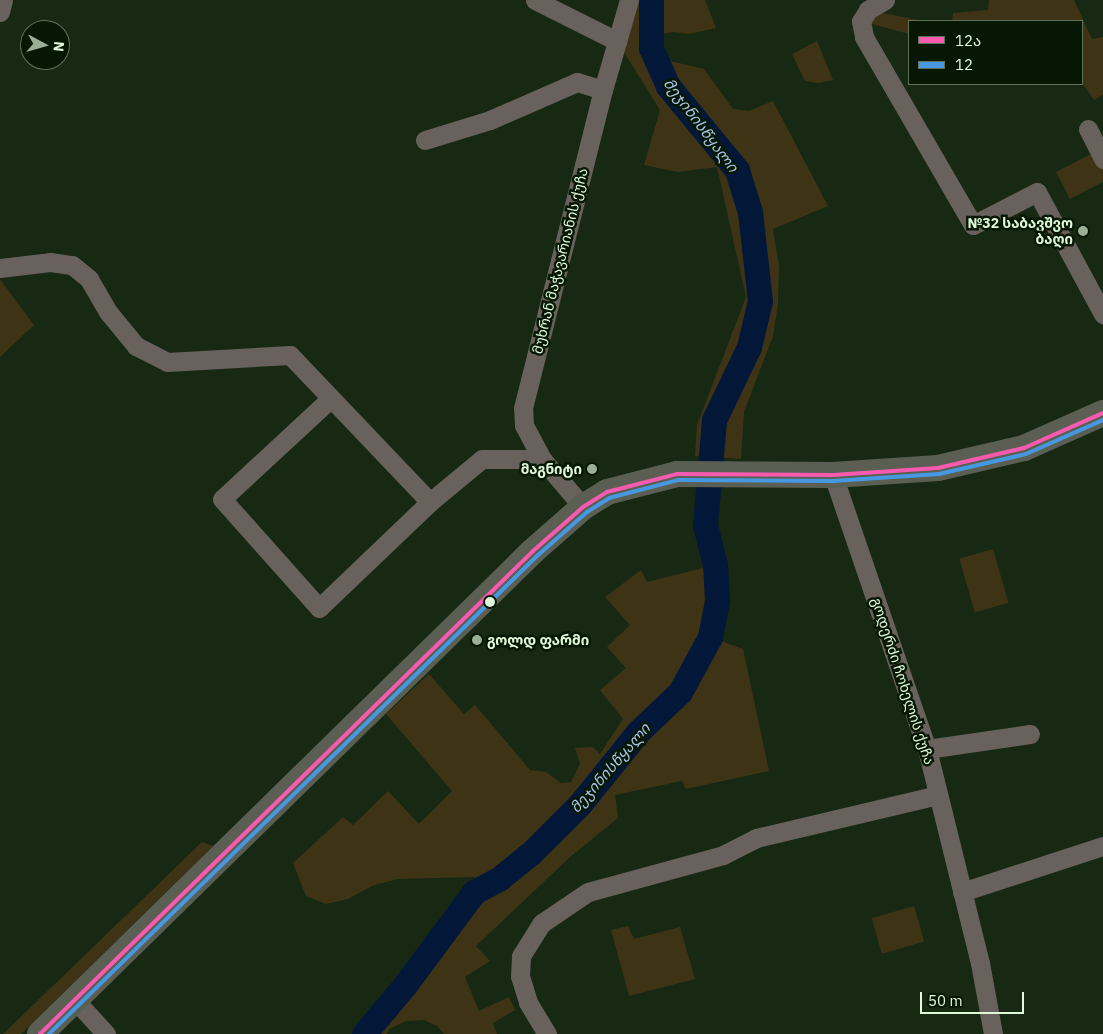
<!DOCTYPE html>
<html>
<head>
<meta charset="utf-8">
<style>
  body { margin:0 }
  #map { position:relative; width:1103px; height:1034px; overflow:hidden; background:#172913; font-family:"IBM Plex Sans","Noto Sans Georgian",sans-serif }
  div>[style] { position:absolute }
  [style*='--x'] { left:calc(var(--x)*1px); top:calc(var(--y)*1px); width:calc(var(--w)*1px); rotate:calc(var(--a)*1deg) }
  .green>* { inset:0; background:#3f3316; transform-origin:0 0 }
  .river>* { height:25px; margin:-12.5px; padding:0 12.5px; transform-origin:12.5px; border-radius:12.5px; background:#031839 }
  .minor>* { height:19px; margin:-9.5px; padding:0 9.5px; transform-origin:9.5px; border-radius:9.5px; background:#69615b }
  .highway>* { height:26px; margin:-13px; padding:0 13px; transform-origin:13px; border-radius:13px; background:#5b5f53 }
  .bus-1>* { height:4px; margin:-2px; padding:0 2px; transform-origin:2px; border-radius:2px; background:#f75aaf }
  .bus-2>* { height:4px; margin:-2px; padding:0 2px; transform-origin:2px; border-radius:2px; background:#4699e1 }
  .dots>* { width:14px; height:14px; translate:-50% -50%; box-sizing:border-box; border:2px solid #061803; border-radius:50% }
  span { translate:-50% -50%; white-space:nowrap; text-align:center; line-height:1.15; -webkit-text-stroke:5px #061803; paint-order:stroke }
  .poi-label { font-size:14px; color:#e0f9da; font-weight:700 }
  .right { translate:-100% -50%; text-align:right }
  .left { translate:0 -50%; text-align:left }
  .street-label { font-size:14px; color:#e0f9da }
  .water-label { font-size:15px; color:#abc5ee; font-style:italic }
  .legend { position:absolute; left:908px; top:20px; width:175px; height:65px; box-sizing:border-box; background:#061803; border:1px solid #5d7259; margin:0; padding:6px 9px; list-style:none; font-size:15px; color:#e0f9da }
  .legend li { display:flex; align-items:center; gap:10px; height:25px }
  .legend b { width:25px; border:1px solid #5d7259 }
  .north { position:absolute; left:20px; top:20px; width:50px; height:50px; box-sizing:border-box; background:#061803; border:1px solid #5d7259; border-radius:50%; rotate:96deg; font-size:14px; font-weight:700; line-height:20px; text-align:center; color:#e0f9da }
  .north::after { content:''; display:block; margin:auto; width:18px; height:22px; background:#9ab094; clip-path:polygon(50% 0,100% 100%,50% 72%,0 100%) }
  .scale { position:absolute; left:920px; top:992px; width:104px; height:22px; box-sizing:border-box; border:2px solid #e0f9da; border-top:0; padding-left:6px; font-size:15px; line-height:18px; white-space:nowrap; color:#e0f9da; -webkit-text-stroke:4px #061803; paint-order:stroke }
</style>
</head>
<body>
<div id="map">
  <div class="green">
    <i style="clip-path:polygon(629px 0,705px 0,716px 28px,689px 34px,673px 32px,660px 34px,670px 61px,704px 69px,733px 109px,749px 111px,773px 101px,828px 206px,773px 229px,779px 266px,778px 304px,773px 336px,744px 412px,741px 459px,695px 456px,697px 425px,746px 297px,717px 167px,678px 172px,644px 165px,660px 110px,617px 41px)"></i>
    <i style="clip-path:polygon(989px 0,1074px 0,1092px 39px,1103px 37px,1103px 95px,1094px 100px,1082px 83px,1082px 21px,952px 21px,953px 13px,988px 10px)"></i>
    <i style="clip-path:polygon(868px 10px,923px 21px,909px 21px,909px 34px,861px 21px)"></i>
    <i style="clip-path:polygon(817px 41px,833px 80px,819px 83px,805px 81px,792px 54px)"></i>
    <i style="clip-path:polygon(1099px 150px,1103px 159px,1103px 182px,1070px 199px,1056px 172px)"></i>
    <i style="clip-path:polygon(0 279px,34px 325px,0 357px)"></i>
    <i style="left:993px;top:549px;width:56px;height:35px;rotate:74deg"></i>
    <i style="clip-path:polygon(715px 565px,717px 601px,710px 637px,743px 649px,769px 771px,686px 789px,682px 781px,615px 795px,618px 818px,570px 857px,476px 946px,490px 961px,465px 977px,479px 1011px,509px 997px,515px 1010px,493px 1023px,497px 1034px,444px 1034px,437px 1026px,424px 1020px,406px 1021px,389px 1029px,387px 1034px,364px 1034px,405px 985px,474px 892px,474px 877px,397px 879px,372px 886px,348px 899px,326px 904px,306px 896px,293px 863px,343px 817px,353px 825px,388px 791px,419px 824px,452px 791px,386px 714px,429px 674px,464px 714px,475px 705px,530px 770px,546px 772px,561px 783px,571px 782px,580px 764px,575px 748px,593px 747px,600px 754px,623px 719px,600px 690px,626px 668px,607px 647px,630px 625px,605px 597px,641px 570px,647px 582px)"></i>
    <i style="clip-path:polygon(202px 842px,213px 846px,21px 1034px,3px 1034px)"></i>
    <i style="left:914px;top:906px;width:37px;height:44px;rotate:74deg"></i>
    <i style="clip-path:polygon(628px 926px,634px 939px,680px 927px,695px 979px,629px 996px,611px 930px)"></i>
  </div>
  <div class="river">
    <i style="--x:364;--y:1034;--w:64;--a:-50.1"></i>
    <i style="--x:405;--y:985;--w:116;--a:-53.4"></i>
    <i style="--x:474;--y:892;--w:30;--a:-28"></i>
    <i style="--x:500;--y:878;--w:38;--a:-39"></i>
    <i style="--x:530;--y:854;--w:71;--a:-45"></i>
    <i style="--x:580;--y:804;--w:92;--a:-51.1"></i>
    <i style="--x:638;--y:732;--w:58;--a:-43.6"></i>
    <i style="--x:680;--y:692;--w:63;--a:-61.4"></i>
    <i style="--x:710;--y:637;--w:37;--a:-79"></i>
    <i style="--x:717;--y:601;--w:36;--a:-93"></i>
    <i style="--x:715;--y:565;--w:41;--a:-104"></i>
    <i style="--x:705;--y:525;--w:105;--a:-85.1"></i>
    <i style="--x:714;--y:420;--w:81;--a:-64.4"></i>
    <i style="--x:749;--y:347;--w:47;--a:-76.6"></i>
    <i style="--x:760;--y:301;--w:90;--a:-96.4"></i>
    <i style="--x:750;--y:212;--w:44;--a:-107.2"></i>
    <i style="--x:737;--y:170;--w:109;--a:-129.4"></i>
    <i style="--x:668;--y:86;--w:42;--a:-114.1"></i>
    <i style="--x:651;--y:48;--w:48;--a:-90"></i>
  </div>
  <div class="minor">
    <i style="--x:535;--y:0;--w:92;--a:26.6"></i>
    <i style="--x:885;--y:0;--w:20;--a:150"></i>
    <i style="--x:868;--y:10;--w:13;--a:122"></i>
    <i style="--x:861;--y:21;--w:16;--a:79"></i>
    <i style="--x:864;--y:37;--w:217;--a:59.9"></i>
    <i style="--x:973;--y:225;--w:72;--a:-27.3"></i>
    <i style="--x:1037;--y:192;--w:139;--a:61.6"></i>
    <i style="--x:0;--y:12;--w:12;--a:-76"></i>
    <i style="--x:1088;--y:129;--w:34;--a:63"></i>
    <i style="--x:425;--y:140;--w:68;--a:-17.1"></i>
    <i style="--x:490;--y:120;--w:95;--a:-23.6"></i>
    <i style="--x:577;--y:82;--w:27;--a:17"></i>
    <i style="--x:0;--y:268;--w:50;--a:-6.8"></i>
    <i style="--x:50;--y:262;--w:22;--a:8"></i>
    <i style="--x:72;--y:265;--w:22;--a:39"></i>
    <i style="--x:89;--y:279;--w:39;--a:60"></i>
    <i style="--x:109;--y:313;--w:43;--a:50.7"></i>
    <i style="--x:136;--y:346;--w:35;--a:27"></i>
    <i style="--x:167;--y:362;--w:123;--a:-3.3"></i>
    <i style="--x:290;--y:355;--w:203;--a:46.4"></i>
    <i style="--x:330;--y:399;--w:147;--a:137.2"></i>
    <i style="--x:222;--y:499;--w:146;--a:48.3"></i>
    <i style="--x:319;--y:608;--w:153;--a:-43.7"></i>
    <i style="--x:430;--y:502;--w:67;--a:-39.6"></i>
    <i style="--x:482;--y:459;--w:60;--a:0"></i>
    <i style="--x:833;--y:475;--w:290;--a:71.1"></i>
    <i style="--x:927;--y:749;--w:220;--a:76.1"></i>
    <i style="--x:980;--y:963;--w:72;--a:79.6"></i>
    <i style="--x:583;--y:507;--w:63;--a:-130.5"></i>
    <i style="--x:542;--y:459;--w:38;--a:-118"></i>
    <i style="--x:524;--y:425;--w:17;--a:-93"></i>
    <i style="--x:523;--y:408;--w:328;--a:-75.9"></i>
    <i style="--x:603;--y:90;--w:94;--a:-73.9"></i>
    <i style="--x:927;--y:749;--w:104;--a:-8.3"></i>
    <i style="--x:962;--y:892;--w:148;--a:-18.1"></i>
    <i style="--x:75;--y:1000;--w:46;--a:47.6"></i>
    <i style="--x:547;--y:1034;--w:37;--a:-121"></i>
    <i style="--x:528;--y:1002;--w:27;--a:-107"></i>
    <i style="--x:520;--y:976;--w:20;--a:-87"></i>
    <i style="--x:521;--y:956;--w:39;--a:-58"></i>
    <i style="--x:542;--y:923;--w:55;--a:-34"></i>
    <i style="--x:588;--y:892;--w:140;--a:-15.3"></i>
    <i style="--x:723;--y:855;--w:37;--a:-27"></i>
    <i style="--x:756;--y:838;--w:187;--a:-13.3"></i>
  </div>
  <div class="highway">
    <i style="--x:40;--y:1034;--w:690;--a:-44.41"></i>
    <i style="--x:533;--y:551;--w:67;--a:-41.3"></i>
    <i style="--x:583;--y:507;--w:28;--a:-32"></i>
    <i style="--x:607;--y:492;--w:72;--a:-14.4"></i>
    <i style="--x:677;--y:474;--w:156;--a:0.4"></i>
    <i style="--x:833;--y:475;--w:105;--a:-3.8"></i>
    <i style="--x:938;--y:468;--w:88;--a:-13.1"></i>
    <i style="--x:1024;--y:448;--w:86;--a:-23.9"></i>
  </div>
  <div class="bus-1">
    <i style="--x:40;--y:1034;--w:690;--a:-44.41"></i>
    <i style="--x:533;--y:551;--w:67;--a:-41.3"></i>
    <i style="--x:583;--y:507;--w:28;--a:-32"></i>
    <i style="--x:607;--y:492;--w:72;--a:-14.4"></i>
    <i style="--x:677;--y:474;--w:156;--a:0.4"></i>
    <i style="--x:833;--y:475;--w:105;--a:-3.8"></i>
    <i style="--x:938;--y:468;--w:88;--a:-13.1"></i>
    <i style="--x:1024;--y:448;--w:86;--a:-23.9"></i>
  </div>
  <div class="bus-2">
    <i style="--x:49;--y:1034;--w:683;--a:-44.41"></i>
    <i style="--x:537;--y:556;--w:67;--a:-41.3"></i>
    <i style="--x:587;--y:512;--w:26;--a:-32"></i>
    <i style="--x:609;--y:498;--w:71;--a:-14.6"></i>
    <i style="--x:678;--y:480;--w:155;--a:0.4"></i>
    <i style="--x:833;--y:481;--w:106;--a:-3.8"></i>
    <i style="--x:939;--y:474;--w:89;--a:-12.9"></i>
    <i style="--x:1026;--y:454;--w:84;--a:-23.8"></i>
  </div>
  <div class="dots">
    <i style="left:1083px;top:231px;background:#9ab094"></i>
    <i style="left:592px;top:469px;background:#9ab094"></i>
    <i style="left:490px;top:602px;background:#e0f9da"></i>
    <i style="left:477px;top:640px;background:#9ab094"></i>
  </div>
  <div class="poi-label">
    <span class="right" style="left:1073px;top:231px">№32 საბავშვო<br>ბაღი</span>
    <span class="right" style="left:582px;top:469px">მაგნიტი</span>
    <span class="left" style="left:487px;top:640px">გოლდ ფარმი</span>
  </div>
  <div class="street-label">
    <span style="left:560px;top:261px;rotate:-76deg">მუხრან მაჭავარიანის ქუჩა</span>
    <span style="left:903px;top:681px;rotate:72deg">გოდერძი ჩოხელის ქუჩა</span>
  </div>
  <div class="water-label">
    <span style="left:701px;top:125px;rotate:53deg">მეჯინისწყალი</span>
    <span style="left:610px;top:768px;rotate:-49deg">მეჯინისწყალი</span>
  </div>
  <ul class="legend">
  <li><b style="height:6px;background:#f75aaf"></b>12ა</li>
  <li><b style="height:6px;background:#4699e1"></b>12</li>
  </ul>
  <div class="north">N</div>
  <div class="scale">50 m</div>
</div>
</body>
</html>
